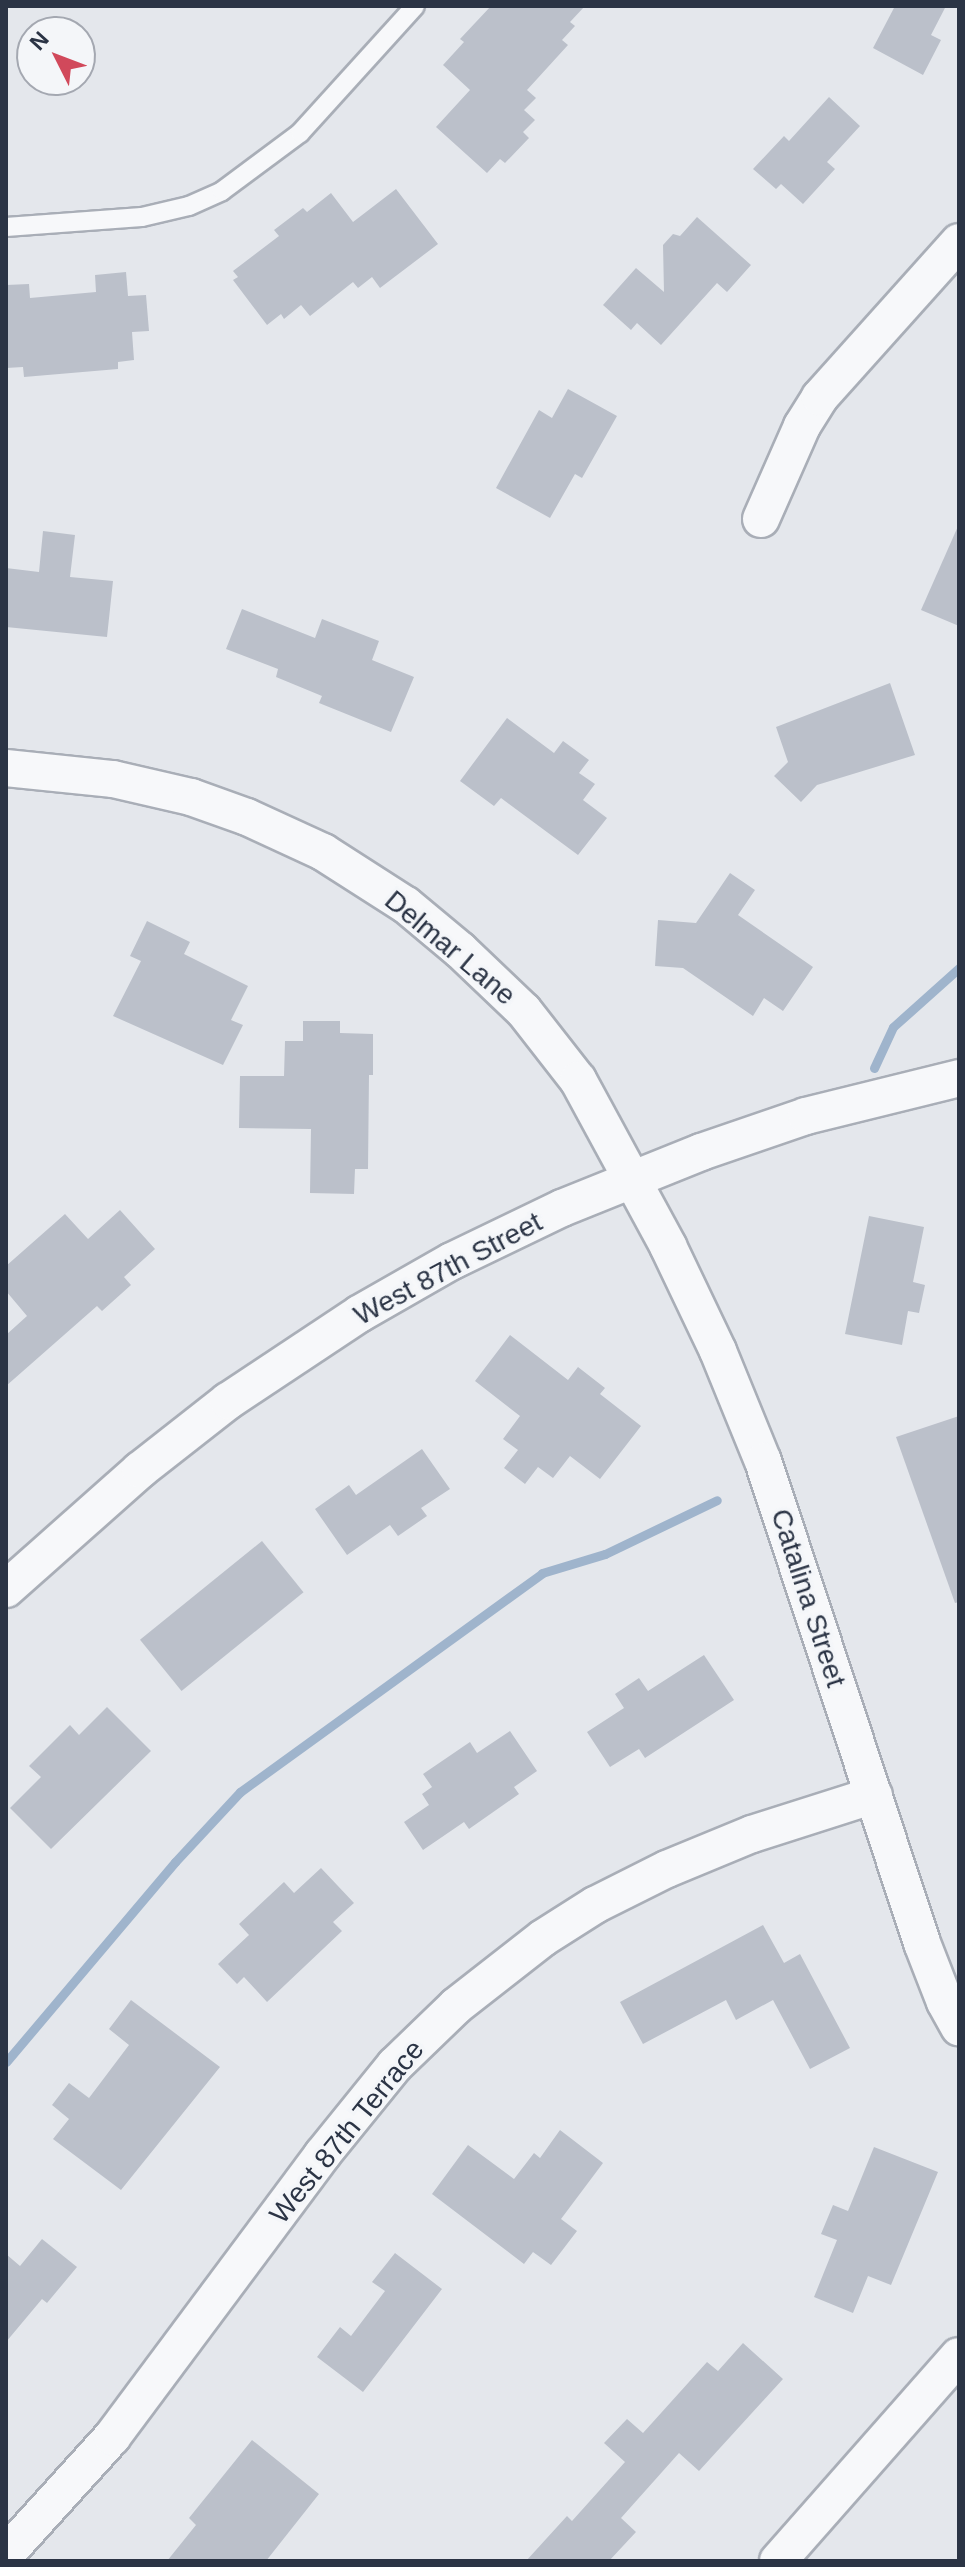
<!DOCTYPE html>
<html>
<head>
<meta charset="utf-8">
<style>
  body { margin:0 }
  #map { position:relative; width:965px; height:2567px; overflow:hidden; background:#e4e7ec; font-family:Arial,sans-serif }
  div>[style] { position:absolute }
  [style*='--x'] { left:calc(var(--x)*1px); top:calc(var(--y)*1px); width:calc(var(--w)*1px); rotate:calc(var(--a)*1deg) }
  .stream>* { height:9px; margin:-4.5px; padding:0 4.5px; transform-origin:4.5px; border-radius:4.5px; background:#9fb4cc }
  .building>* { inset:0; background:#bbc0ca; transform-origin:0 0 }
  .roads { filter:drop-shadow(2px 0 #a9aeb7) drop-shadow(-2px 0 #a9aeb7) drop-shadow(0 2px #a9aeb7) drop-shadow(0 -2px #a9aeb7) }
  .lane>* { height:18px; margin:-9px; padding:0 9px; transform-origin:9px; border-radius:9px; background:#f7f8fa }
  .street>* { height:36px; margin:-18px; padding:0 18px; transform-origin:18px; border-radius:18px; background:#f7f8fa }
  span { translate:-50% -50%; white-space:nowrap; text-align:center; line-height:1.15; -webkit-text-stroke:7px #f4f6f9; paint-order:stroke }
  .street-label { font-size:28px; color:#2b3445 }
  .frame { position:absolute; inset:0; border:8px solid #2b3445; pointer-events:none }
  .north { position:absolute; left:16px; top:16px; width:80px; height:80px; box-sizing:border-box; background:#f4f6f9; border:2px solid #a4a8b1; border-radius:50%; rotate:312deg; font-size:22px; font-weight:700; line-height:32px; text-align:center; color:#2b3445 }
  .north::after { content:''; display:block; margin:auto; width:28px; height:36px; background:#d1495b; clip-path:polygon(50% 0,100% 100%,50% 72%,0 100%) }
</style>
</head>
<body>
<div id="map">
  <div class="stream">
    <i style="--x:874;--y:1068;--w:45;--a:-65.1"></i>
    <i style="--x:893;--y:1027;--w:89;--a:-41.8"></i>
    <i style="--x:6;--y:2062;--w:262;--a:-49.8"></i>
    <i style="--x:175;--y:1862;--w:96;--a:-47.1"></i>
    <i style="--x:240;--y:1792;--w:373;--a:-35.9"></i>
    <i style="--x:542;--y:1573;--w:66;--a:-16.8"></i>
    <i style="--x:605;--y:1554;--w:124;--a:-25.7"></i>
  </div>
  <div class="building">
    <i style="clip-path:polygon(491px 6px,585px 6px,570px 22px,575px 26px,562px 40px,568px 45px,527px 90px,536px 98px,524px 110px,535px 120px,523px 132px,529px 138px,505px 163px,500px 159px,487px 173px,436px 127px,470px 90px,443px 65px,464px 42px,460px 39px)"></i>
    <i style="clip-path:polygon(895px 6px,946px 6px,931px 35px,941px 40px,923px 75px,873px 48px)"></i>
    <i style="clip-path:polygon(829px 97px,860px 126px,827px 162px,835px 169px,803px 204px,781px 184px,776px 189px,753px 169px,784px 136px,789px 141px)"></i>
    <i style="clip-path:polygon(396px 189px,438px 244px,380px 288px,372px 277px,358px 288px,353px 282px,310px 316px,301px 305px,284px 319px,281px 314px,267px 325px,233px 280px,238px 277px,233px 271px,279px 236px,274px 230px,303px 208px,307px 212px,331px 193px,353px 222px)"></i>
    <i style="clip-path:polygon(697px 217px,751px 265px,727px 292px,717px 283px,661px 345px,637px 323px,631px 330px,603px 305px,636px 268px,664px 292px,663px 245px,673px 234px,680px 236px)"></i>
    <i style="clip-path:polygon(126px 272px,128px 296px,146px 295px,149px 331px,132px 332px,134px 360px,118px 362px,118px 369px,24px 377px,23px 367px,6px 368px,6px 285px,29px 284px,30px 298px,96px 292px,95px 275px)"></i>
    <i style="clip-path:polygon(568px 389px,617px 416px,582px 478px,575px 474px,550px 518px,496px 488px,539px 410px,552px 418px)"></i>
    <i style="clip-path:polygon(959px 524px,959px 626px,921px 610px)"></i>
    <i style="clip-path:polygon(43px 531px,75px 535px,70px 577px,113px 581px,107px 637px,6px 627px,6px 568px,39px 572px)"></i>
    <i style="clip-path:polygon(242px 609px,315px 638px,322px 619px,379px 641px,372px 660px,414px 677px,391px 732px,319px 703px,322px 696px,276px 677px,278px 669px,226px 649px)"></i>
    <i style="clip-path:polygon(890px 683px,915px 755px,817px 785px,801px 802px,774px 776px,788px 762px,776px 727px)"></i>
    <i style="clip-path:polygon(507px 718px,554px 753px,563px 741px,589px 760px,579px 773px,595px 784px,583px 800px,607px 818px,578px 855px,501px 798px,494px 806px,460px 781px)"></i>
    <i style="clip-path:polygon(730px 873px,755px 890px,738px 915px,813px 967px,783px 1011px,764px 998px,753px 1016px,683px 968px,655px 966px,658px 920px,696px 923px)"></i>
    <i style="clip-path:polygon(147px 921px,190px 942px,184px 954px,248px 986px,231px 1020px,243px 1025px,223px 1065px,113px 1016px,141px 961px,130px 956px)"></i>
    <i style="clip-path:polygon(303px 1021px,340px 1021px,340px 1033px,373px 1034px,373px 1075px,369px 1075px,368px 1169px,355px 1169px,354px 1194px,310px 1193px,311px 1129px,239px 1128px,240px 1076px,284px 1076px,285px 1041px,303px 1041px)"></i>
    <i style="clip-path:polygon(120px 1210px,155px 1249px,124px 1277px,131px 1285px,102px 1311px,97px 1306px,6px 1386px,6px 1335px,27px 1316px,6px 1291px,6px 1266px,65px 1214px,88px 1239px)"></i>
    <i style="clip-path:polygon(869px 1216px,924px 1227px,913px 1282px,925px 1285px,919px 1313px,908px 1311px,902px 1345px,845px 1334px)"></i>
    <i style="clip-path:polygon(510px 1335px,568px 1380px,578px 1367px,605px 1388px,600px 1394px,641px 1426px,600px 1479px,570px 1456px,553px 1478px,538px 1467px,525px 1484px,504px 1468px,518px 1450px,503px 1439px,520px 1416px,475px 1381px)"></i>
    <i style="clip-path:polygon(959px 1416px,959px 1602px,955px 1603px,896px 1437px)"></i>
    <i style="clip-path:polygon(422px 1449px,450px 1489px,421px 1508px,427px 1516px,398px 1536px,390px 1525px,347px 1555px,315px 1509px,349px 1485px,356px 1495px)"></i>
    <i style="left:262px;top:1541px;width:66px;height:157px;rotate:51deg"></i>
    <i style="clip-path:polygon(704px 1655px,734px 1700px,645px 1758px,639px 1749px,610px 1767px,587px 1732px,624px 1708px,615px 1694px,639px 1678px,648px 1691px)"></i>
    <i style="clip-path:polygon(107px 1707px,151px 1751px,51px 1849px,10px 1808px,41px 1777px,29px 1766px,70px 1725px,79px 1735px)"></i>
    <i style="clip-path:polygon(510px 1731px,537px 1771px,514px 1787px,519px 1794px,469px 1829px,464px 1822px,423px 1850px,404px 1822px,429px 1805px,422px 1794px,432px 1787px,423px 1774px,470px 1742px,477px 1753px)"></i>
    <i style="clip-path:polygon(321px 1868px,354px 1903px,333px 1922px,342px 1931px,267px 2002px,244px 1977px,237px 1984px,218px 1964px,249px 1935px,239px 1924px,284px 1882px,294px 1893px)"></i>
    <i style="clip-path:polygon(763px 1925px,784px 1963px,800px 1954px,850px 2048px,810px 2069px,773px 2000px,736px 2020px,726px 2000px,643px 2044px,620px 2002px)"></i>
    <i style="clip-path:polygon(131px 2000px,220px 2067px,121px 2190px,53px 2139px,69px 2119px,52px 2105px,69px 2083px,89px 2098px,129px 2045px,109px 2029px)"></i>
    <i style="clip-path:polygon(560px 2130px,603px 2163px,561px 2219px,577px 2231px,551px 2265px,533px 2252px,524px 2264px,432px 2194px,468px 2145px,514px 2179px,534px 2153px,540px 2158px)"></i>
    <i style="clip-path:polygon(874px 2147px,938px 2172px,891px 2285px,868px 2276px,853px 2313px,814px 2297px,837px 2240px,821px 2234px,833px 2205px,848px 2211px)"></i>
    <i style="clip-path:polygon(42px 2239px,77px 2267px,47px 2303px,42px 2299px,6px 2342px,6px 2254px,20px 2266px)"></i>
    <i style="clip-path:polygon(395px 2253px,442px 2289px,363px 2392px,317px 2357px,340px 2327px,351px 2336px,385px 2291px,372px 2282px)"></i>
    <i style="clip-path:polygon(743px 2343px,783px 2379px,699px 2471px,679px 2453px,621px 2518px,636px 2532px,609px 2561px,526px 2561px,567px 2516px,572px 2521px,625px 2462px,604px 2443px,627px 2419px,643px 2433px,707px 2362px,718px 2371px)"></i>
    <i style="clip-path:polygon(252px 2440px,319px 2494px,266px 2561px,167px 2561px,196px 2525px,189px 2518px)"></i>
  </div>
  <div class="roads">
    <div class="lane">
      <i style="--x:6;--y:227;--w:136;--a:-4.2"></i>
      <i style="--x:142;--y:217;--w:48;--a:-13.2"></i>
      <i style="--x:189;--y:206;--w:36;--a:-24"></i>
      <i style="--x:222;--y:191;--w:97;--a:-36.6"></i>
      <i style="--x:300;--y:133;--w:171;--a:-47.8"></i>
    </div>
    <div class="street">
      <i style="--x:761;--y:519;--w:102;--a:-66.2"></i>
      <i style="--x:802;--y:426;--w:34;--a:-58"></i>
      <i style="--x:820;--y:397;--w:208;--a:-48.1"></i>
      <i style="--x:6;--y:768;--w:108;--a:5.9"></i>
      <i style="--x:113;--y:779;--w:80;--a:13"></i>
      <i style="--x:191;--y:797;--w:59;--a:19.7"></i>
      <i style="--x:247;--y:817;--w:84;--a:24.7"></i>
      <i style="--x:323;--y:852;--w:98;--a:32.6"></i>
      <i style="--x:406;--y:905;--w:70;--a:39.8"></i>
      <i style="--x:460;--y:950;--w:88;--a:43.6"></i>
      <i style="--x:524;--y:1011;--w:88;--a:52"></i>
      <i style="--x:578;--y:1080;--w:189;--a:61.5"></i>
      <i style="--x:668;--y:1246;--w:116;--a:64.5"></i>
      <i style="--x:718;--y:1351;--w:119;--a:67.8"></i>
      <i style="--x:763;--y:1461;--w:508;--a:71.74"></i>
      <i style="--x:922;--y:1943;--w:63;--a:68.7"></i>
      <i style="--x:945;--y:2002;--w:29;--a:61"></i>
      <i style="--x:6;--y:1589;--w:179;--a:-41.6"></i>
      <i style="--x:140;--y:1470;--w:112;--a:-38.1"></i>
      <i style="--x:228;--y:1401;--w:157;--a:-33.6"></i>
      <i style="--x:359;--y:1314;--w:107;--a:-29.7"></i>
      <i style="--x:452;--y:1261;--w:122;--a:-25.7"></i>
      <i style="--x:562;--y:1208;--w:150;--a:-21.9"></i>
      <i style="--x:701;--y:1152;--w:111;--a:-18.9"></i>
      <i style="--x:806;--y:1116;--w:158;--a:-13.9"></i>
      <i style="--x:6;--y:2554;--w:158;--a:-47.8"></i>
      <i style="--x:112;--y:2437;--w:352;--a:-53.3"></i>
      <i style="--x:322;--y:2155;--w:116;--a:-51"></i>
      <i style="--x:395;--y:2065;--w:85;--a:-44"></i>
      <i style="--x:456;--y:2006;--w:110;--a:-38"></i>
      <i style="--x:543;--y:1938;--w:62;--a:-32.4"></i>
      <i style="--x:595;--y:1905;--w:80;--a:-26.6"></i>
      <i style="--x:667;--y:1869;--w:92;--a:-22.4"></i>
      <i style="--x:752;--y:1834;--w:128;--a:-17.7"></i>
      <i style="--x:778;--y:2561;--w:273;--a:-48.6"></i>
    </div>
  </div>
  <div class="street-label">
    <span style="left:450px;top:948px;rotate:40deg">Delmar Lane</span>
    <span style="left:448px;top:1269px;rotate:-28deg">West 87th Street</span>
    <span style="left:808px;top:1598px;rotate:72deg">Catalina Street</span>
    <span style="left:347px;top:2132px;rotate:-51deg">West 87th Terrace</span>
  </div>
  <div class="frame"></div>
  <div class="north">N</div>
</div>
</body>
</html>
